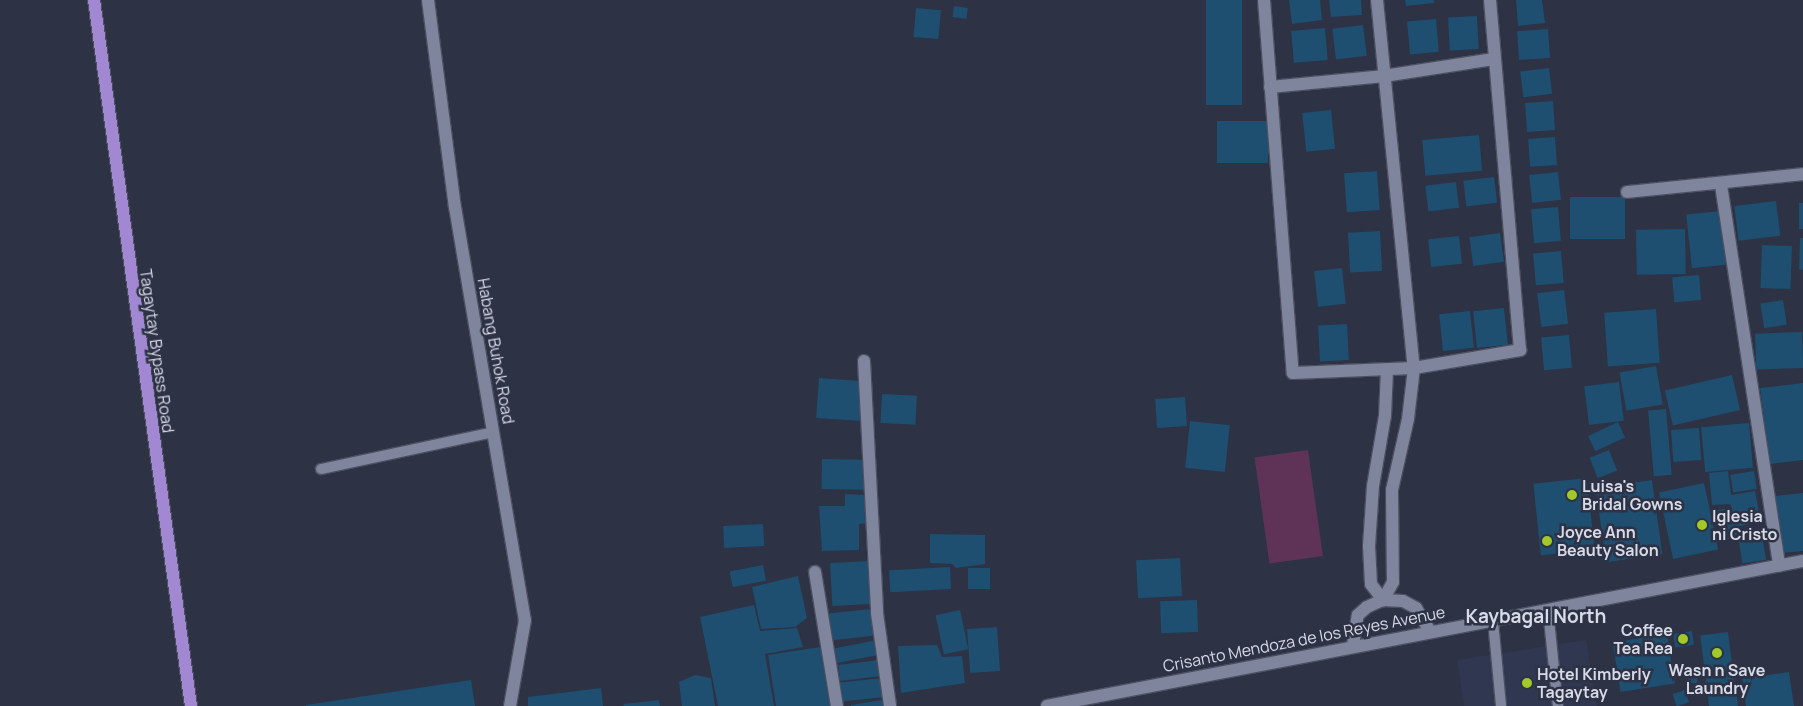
<!DOCTYPE html>
<html>
<head>
<meta charset="utf-8">
<style>
  body { margin:0 }
  #map { position:relative; width:1803px; height:706px; overflow:hidden; background:#2d3245; font-family:Manrope,sans-serif }
  div>[style] { position:absolute }
  [style*='--x'] { left:calc(var(--x)*1px); top:calc(var(--y)*1px); width:calc(var(--w)*1px); rotate:calc(var(--a)*1deg) }
  .built>* { inset:0; background:#303751 }
  .green>* { inset:0; background:#5e3357; transform-origin:0 0 }
  .building>* { inset:0; background:#1e4e70; transform-origin:0 0 }
  .roads { filter:drop-shadow(1px 0 #4b4f60) drop-shadow(-1px 0 #4b4f60) drop-shadow(0 1px #4b4f60) drop-shadow(0 -1px #4b4f60) }
  .service>* { height:10px; margin:-5px; padding:0 5px; transform-origin:5px; border-radius:5px; background:#7e859c }
  .minor>* { height:12px; margin:-6px; padding:0 6px; transform-origin:6px; border-radius:6px; background:#7e859c }
  .secondary>* { height:12px; margin:-6px; padding:0 6px; transform-origin:6px; border-radius:6px; background:#7e859c }
  .primary>* { height:12px; margin:-6px; padding:0 6px; transform-origin:6px; border-radius:6px; background:#a287d3 }
  .dots>* { width:14px; height:14px; translate:-50% -50%; box-sizing:border-box; border:2px solid #2d3245; border-radius:50% }
  span { translate:-50% -50%; white-space:nowrap; text-align:center; line-height:1.15; -webkit-text-stroke:5px #2d3245; paint-order:stroke }
  .street-label { font-size:16px; color:#d7dae7 }
  .poi-label { font-size:16px; color:#d7dae7; font-weight:700 }
  .left { translate:0 -50%; text-align:left }
  .right { translate:-100% -50%; text-align:right }
  .quarter-label { font-size:19px; color:#d7dae7; font-weight:700 }
</style>
</head>
<body>
<div id="map">
  <div class="built">
    <i style="clip-path:polygon(1586px 640px,1597px 706px,1464px 706px,1457px 660px)"></i>
  </div>
  <div class="green">
    <i style="left:1308px;top:450px;width:107px;height:54px;rotate:82deg"></i>
  </div>
  <div class="building">
    <i style="left:1206px;top:0;width:36px;height:105px"></i>
    <i style="clip-path:polygon(1289px 0,1320px 0,1322px 20px,1292px 24px)"></i>
    <i style="clip-path:polygon(1329px 0,1361px 0,1362px 15px,1331px 17px)"></i>
    <i style="clip-path:polygon(1405px 0,1434px 0,1434px 3px,1406px 6px)"></i>
    <i style="clip-path:polygon(1516px 0,1542px 0,1545px 23px,1518px 26px)"></i>
    <i style="left:954px;top:6px;width:14px;height:11px;rotate:8deg"></i>
    <i style="left:916px;top:8px;width:25px;height:29px;rotate:5deg"></i>
    <i style="left:1477px;top:16px;width:33px;height:29px;rotate:87deg"></i>
    <i style="left:1436px;top:19px;width:33px;height:29px;rotate:85deg"></i>
    <i style="left:1363px;top:25px;width:31px;height:31px;rotate:83deg"></i>
    <i style="left:1325px;top:28px;width:32px;height:34px;rotate:85deg"></i>
    <i style="left:1548px;top:29px;width:29px;height:31px;rotate:86deg"></i>
    <i style="left:1549px;top:68px;width:26px;height:29px;rotate:83deg"></i>
    <i style="left:1553px;top:101px;width:29px;height:28px;rotate:86deg"></i>
    <i style="left:1331px;top:110px;width:39px;height:29px;rotate:84deg"></i>
    <i style="left:1268px;top:121px;width:42px;height:51px;rotate:90deg"></i>
    <i style="left:1479px;top:135px;width:36px;height:57px;rotate:85deg"></i>
    <i style="left:1555px;top:137px;width:28px;height:27px;rotate:86deg"></i>
    <i style="left:1377px;top:171px;width:39px;height:33px;rotate:86deg"></i>
    <i style="left:1558px;top:172px;width:28px;height:29px;rotate:84deg"></i>
    <i style="left:1494px;top:177px;width:26px;height:31px;rotate:83deg"></i>
    <i style="left:1456px;top:182px;width:26px;height:31px;rotate:83deg"></i>
    <i style="left:1625px;top:197px;width:42px;height:55px;rotate:90deg"></i>
    <i style="left:1776px;top:201px;width:35px;height:42px;rotate:83deg"></i>
    <i style="left:1799px;top:203px;width:4px;height:26px"></i>
    <i style="left:1558px;top:207px;width:34px;height:27px;rotate:85deg"></i>
    <i style="left:1730px;top:210px;width:54px;height:44px;rotate:84deg"></i>
    <i style="left:1685px;top:229px;width:45px;height:49px;rotate:89deg"></i>
    <i style="left:1380px;top:231px;width:40px;height:32px;rotate:87deg"></i>
    <i style="left:1500px;top:233px;width:29px;height:31px;rotate:82deg"></i>
    <i style="left:1459px;top:236px;width:28px;height:31px;rotate:84deg"></i>
    <i style="clip-path:polygon(1800px 238px,1803px 238px,1803px 270px,1799px 269px)"></i>
    <i style="left:1762px;top:245px;width:30px;height:43px;rotate:2deg"></i>
    <i style="left:1561px;top:251px;width:32px;height:28px;rotate:85deg"></i>
    <i style="left:1342px;top:268px;width:36px;height:28px;rotate:84deg"></i>
    <i style="left:1699px;top:275px;width:25px;height:27px;rotate:85deg"></i>
    <i style="left:1564px;top:290px;width:34px;height:27px;rotate:83deg"></i>
    <i style="left:1783px;top:300px;width:25px;height:23px;rotate:81deg"></i>
    <i style="left:1504px;top:308px;width:37px;height:31px;rotate:84deg"></i>
    <i style="left:1656px;top:309px;width:54px;height:52px;rotate:86deg"></i>
    <i style="left:1470px;top:311px;width:37px;height:31px;rotate:84deg"></i>
    <i style="left:1347px;top:324px;width:36px;height:29px;rotate:87deg"></i>
    <i style="left:1802px;top:332px;width:36px;height:47px;rotate:88deg"></i>
    <i style="left:1569px;top:335px;width:33px;height:28px;rotate:85deg"></i>
    <i style="left:1656px;top:366px;width:39px;height:37px;rotate:80deg"></i>
    <i style="left:1732px;top:375px;width:36px;height:69px;rotate:77deg"></i>
    <i style="left:819px;top:378px;width:45px;height:40px;rotate:4deg"></i>
    <i style="left:1619px;top:382px;width:39px;height:35px;rotate:83deg"></i>
    <i style="clip-path:polygon(1803px 383px,1803px 460px,1770px 464px,1760px 388px)"></i>
    <i style="left:882px;top:394px;width:35px;height:29px;rotate:3deg"></i>
    <i style="left:1185px;top:397px;width:29px;height:30px;rotate:86deg"></i>
    <i style="left:1666px;top:409px;width:66px;height:18px;rotate:85deg"></i>
    <i style="left:1190px;top:421px;width:40px;height:47px;rotate:6deg"></i>
    <i style="left:1618px;top:422px;width:17px;height:33px;rotate:65deg"></i>
    <i style="left:1749px;top:423px;width:45px;height:48px;rotate:85deg"></i>
    <i style="left:1699px;top:428px;width:32px;height:28px;rotate:86deg"></i>
    <i style="left:1609px;top:450px;width:22px;height:21px;rotate:68deg"></i>
    <i style="left:822px;top:459px;width:42px;height:30px;rotate:1deg"></i>
    <i style="clip-path:polygon(1728px 471px,1731px 495px,1755px 491px,1761px 522px,1736px 527px,1737px 538px,1722px 540px,1717px 510px,1731px 508px,1731px 504px,1712px 505px,1709px 473px)"></i>
    <i style="left:1754px;top:471px;width:18px;height:24px;rotate:81deg"></i>
    <i style="left:1587px;top:478px;width:72px;height:54px;rotate:84deg"></i>
    <i style="left:1652px;top:480px;width:75px;height:57px;rotate:82deg"></i>
    <i style="left:1704px;top:483px;width:68px;height:46px;rotate:78deg"></i>
    <i style="clip-path:polygon(1803px 493px,1803px 551px,1781px 553px,1774px 496px)"></i>
    <i style="clip-path:polygon(845px 494px,868px 495px,870px 523px,859px 524px,859px 550px,822px 551px,819px 506px,845px 506px)"></i>
    <i style="left:763px;top:524px;width:22px;height:40px;rotate:87deg"></i>
    <i style="clip-path:polygon(930px 534px,985px 535px,985px 564px,956px 568px,952px 564px,930px 563px)"></i>
    <i style="left:1762px;top:534px;width:26px;height:24px;rotate:81deg"></i>
    <i style="left:1180px;top:558px;width:38px;height:44px;rotate:87deg"></i>
    <i style="left:869px;top:561px;width:43px;height:39px;rotate:87deg"></i>
    <i style="left:763px;top:565px;width:16px;height:34px;rotate:79deg"></i>
    <i style="left:950px;top:567px;width:22px;height:61px;rotate:87deg"></i>
    <i style="left:968px;top:568px;width:22px;height:21px"></i>
    <i style="clip-path:polygon(798px 576px,807px 618px,795px 627px,761px 629px,752px 587px)"></i>
    <i style="left:1197px;top:600px;width:32px;height:37px;rotate:88deg"></i>
    <i style="clip-path:polygon(754px 605px,760px 631px,797px 628px,803px 647px,765px 654px,774px 706px,718px 706px,700px 617px)"></i>
    <i style="left:871px;top:609px;width:27px;height:44px;rotate:84deg"></i>
    <i style="left:960px;top:610px;width:40px;height:25px;rotate:78deg"></i>
    <i style="left:997px;top:627px;width:44px;height:30px;rotate:86deg"></i>
    <i style="left:1692px;top:631px;width:14px;height:19px;rotate:82deg"></i>
    <i style="left:1728px;top:632px;width:39px;height:28px;rotate:83deg"></i>
    <i style="left:1667px;top:634px;width:50px;height:55px;rotate:81deg"></i>
    <i style="left:877px;top:640px;width:15px;height:44px;rotate:79deg"></i>
    <i style="clip-path:polygon(937px 645px,942px 657px,962px 656px,965px 683px,901px 693px,898px 646px)"></i>
    <i style="clip-path:polygon(820px 647px,830px 706px,776px 706px,768px 655px)"></i>
    <i style="left:879px;top:660px;width:16px;height:41px;rotate:83deg"></i>
    <i style="clip-path:polygon(1688px 669px,1698px 670px,1697px 683px,1688px 683px)"></i>
    <i style="left:1734px;top:672px;width:34px;height:29px;rotate:83deg"></i>
    <i style="clip-path:polygon(1789px 672px,1794px 706px,1746px 706px,1742px 679px)"></i>
    <i style="clip-path:polygon(695px 675px,711px 678px,715px 706px,682px 706px,679px 682px)"></i>
    <i style="left:883px;top:678px;width:19px;height:46px;rotate:84deg"></i>
    <i style="clip-path:polygon(471px 680px,475px 706px,306px 706px,306px 705px)"></i>
    <i style="clip-path:polygon(601px 688px,603px 706px,528px 706px,528px 697px)"></i>
    <i style="left:1685px;top:690px;width:13px;height:13px;rotate:72deg"></i>
    <i style="clip-path:polygon(887px 699px,888px 706px,851px 706px,851px 705px)"></i>
    <i style="clip-path:polygon(659px 700px,660px 706px,624px 706px,623px 704px)"></i>
  </div>
  <div class="roads">
    <div class="service">
      <i style="--x:321;--y:469;--w:176;--a:-12.1"></i>
      <i style="--x:1548;--y:610;--w:97;--a:84.1"></i>
      <i style="--x:1493;--y:621;--w:85;--a:84.6"></i>
    </div>
    <div class="minor">
      <i style="--x:428;--y:0;--w:209;--a:82.6"></i>
      <i style="--x:455;--y:207;--w:419;--a:80.4"></i>
      <i style="--x:525;--y:620;--w:87;--a:99.9"></i>
      <i style="--x:1264;--y:0;--w:374;--a:85.6"></i>
      <i style="--x:1293;--y:373;--w:121;--a:-2.4"></i>
      <i style="--x:1414;--y:368;--w:108;--a:-9.6"></i>
      <i style="--x:1520;--y:350;--w:351;--a:-94.9"></i>
      <i style="--x:1377;--y:0;--w:370;--a:84.3"></i>
      <i style="--x:1414;--y:368;--w:51;--a:96.7"></i>
      <i style="--x:1408;--y:419;--w:73;--a:102.7"></i>
      <i style="--x:1392;--y:490;--w:92;--a:89.4"></i>
      <i style="--x:1393;--y:582;--w:21;--a:119"></i>
      <i style="--x:1383;--y:600;--w:20;--a:-127"></i>
      <i style="--x:1371;--y:584;--w:38;--a:-93"></i>
      <i style="--x:1369;--y:546;--w:60;--a:-86.2"></i>
      <i style="--x:1373;--y:486;--w:71;--a:-80.3"></i>
      <i style="--x:1385;--y:416;--w:46;--a:-87.5"></i>
      <i style="--x:1270;--y:87;--w:115;--a:-5.5"></i>
      <i style="--x:1384;--y:76;--w:111;--a:-8.8"></i>
      <i style="--x:1721;--y:185;--w:385;--a:81.3"></i>
      <i style="--x:1627;--y:192;--w:177;--a:-5.8"></i>
      <i style="--x:864;--y:361;--w:252;--a:87"></i>
      <i style="--x:877;--y:613;--w:94;--a:82"></i>
      <i style="--x:815;--y:572;--w:136;--a:80.7"></i>
      <i style="--x:1353;--y:645;--w:30;--a:-81"></i>
      <i style="--x:1358;--y:615;--w:12;--a:-42"></i>
      <i style="--x:1367;--y:607;--w:17;--a:-24"></i>
      <i style="--x:1383;--y:600;--w:20;--a:3"></i>
      <i style="--x:1403;--y:601;--w:15;--a:28"></i>
      <i style="--x:1416;--y:608;--w:27;--a:59"></i>
    </div>
    <div class="secondary">
      <i style="--x:1047;--y:706;--w:770;--a:-10.86"></i>
    </div>
    <div class="primary">
      <i style="--x:94;--y:0;--w:713;--a:82.18"></i>
    </div>
  </div>
  <div class="dots">
    <i style="left:1572px;top:495px;background:#a1c92a"></i>
    <i style="left:1702px;top:525px;background:#a1c92a"></i>
    <i style="left:1547px;top:541px;background:#a1c92a"></i>
    <i style="left:1683px;top:639px;background:#a1c92a"></i>
    <i style="left:1717px;top:653px;background:#a1c92a"></i>
    <i style="left:1527px;top:683px;background:#a1c92a"></i>
  </div>
  <div class="street-label">
    <span style="left:157px;top:351px;rotate:82deg">Tagaytay Bypass Road</span>
    <span style="left:496px;top:351px;rotate:80deg">Habang Buhok Road</span>
    <span style="left:1304px;top:639px;rotate:-11deg">Crisanto Mendoza de los Reyes Avenue</span>
  </div>
  <div class="poi-label">
    <span class="left" style="left:1582px;top:495px">Luisa's<br>Bridal Gowns</span>
    <span class="left" style="left:1712px;top:525px">Iglesia<br>ni Cristo</span>
    <span class="left" style="left:1557px;top:541px">Joyce Ann<br>Beauty Salon</span>
    <span class="right" style="left:1673px;top:639px">Coffee<br>Tea Rea</span>
    <span style="left:1717px;top:679px">Wasn n Save<br>Laundry</span>
    <span class="left" style="left:1537px;top:683px">Hotel Kimberly<br>Tagaytay</span>
  </div>
  <div class="quarter-label">
    <span style="left:1536px;top:617px">Kaybagal North</span>
  </div>
</div>
</body>
</html>
